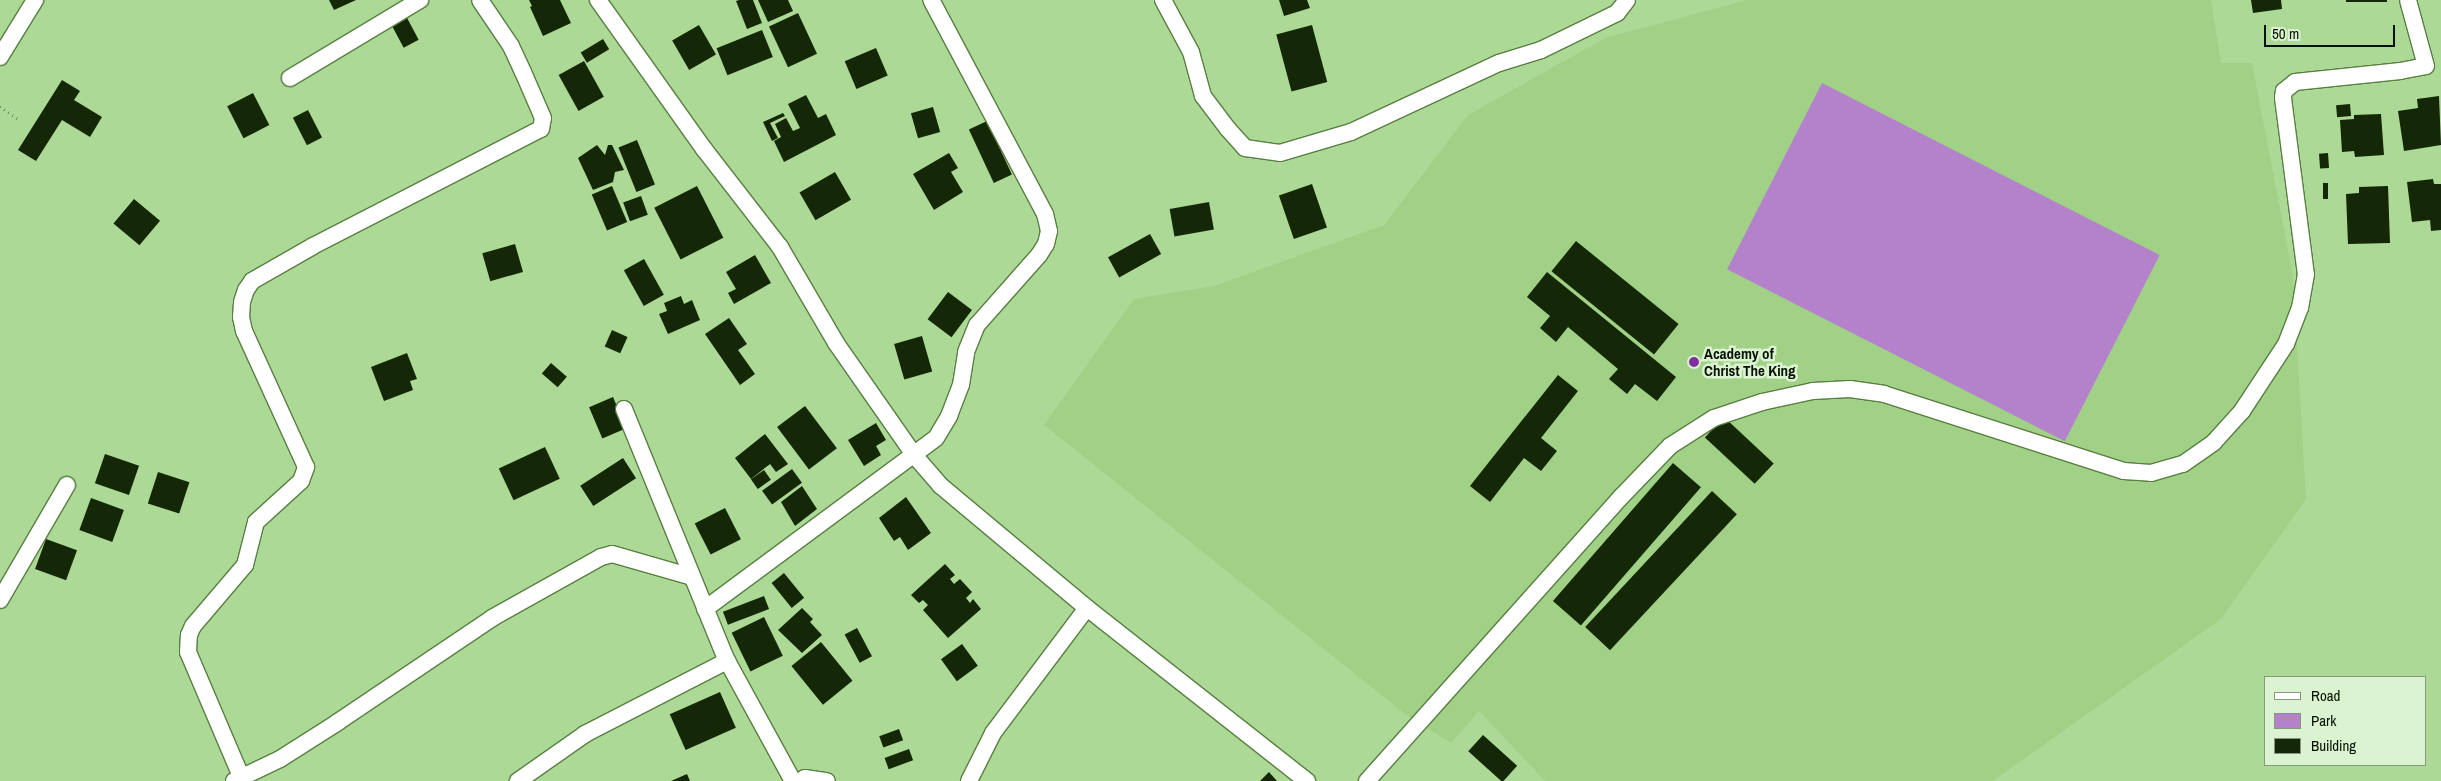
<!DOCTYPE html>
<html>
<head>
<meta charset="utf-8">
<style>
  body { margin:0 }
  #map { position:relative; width:2441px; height:781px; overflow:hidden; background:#add996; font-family:"Archivo Narrow",sans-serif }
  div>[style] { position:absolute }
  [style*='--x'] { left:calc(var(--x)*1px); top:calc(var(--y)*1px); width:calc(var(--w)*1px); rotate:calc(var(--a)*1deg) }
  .built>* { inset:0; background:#a1d187 }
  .green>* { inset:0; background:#b482ca; transform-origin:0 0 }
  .building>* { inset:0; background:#142807; transform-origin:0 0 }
  .path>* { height:3px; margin-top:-1.5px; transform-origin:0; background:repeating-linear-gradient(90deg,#709160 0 1px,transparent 0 5px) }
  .roads { filter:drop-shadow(1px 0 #587f41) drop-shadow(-1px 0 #587f41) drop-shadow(0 1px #587f41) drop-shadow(0 -1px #587f41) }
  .minor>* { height:16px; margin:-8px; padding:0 8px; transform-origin:8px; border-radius:8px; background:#fff }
  .dots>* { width:14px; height:14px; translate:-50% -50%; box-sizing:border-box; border:2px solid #dcf3d1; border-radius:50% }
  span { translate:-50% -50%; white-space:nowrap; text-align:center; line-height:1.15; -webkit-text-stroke:5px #dcf3d1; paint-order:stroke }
  .poi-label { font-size:15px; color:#041100; font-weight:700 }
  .left { translate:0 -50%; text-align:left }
  .legend { position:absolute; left:2264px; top:676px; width:162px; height:90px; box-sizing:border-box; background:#dcf3d1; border:1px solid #86997d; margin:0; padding:6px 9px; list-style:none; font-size:15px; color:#041100 }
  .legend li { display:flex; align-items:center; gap:10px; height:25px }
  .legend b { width:25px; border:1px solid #86997d }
  .scale { position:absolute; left:2264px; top:25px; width:131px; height:22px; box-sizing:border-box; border:2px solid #041100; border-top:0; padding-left:6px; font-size:15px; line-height:18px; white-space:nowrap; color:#041100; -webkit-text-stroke:4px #dcf3d1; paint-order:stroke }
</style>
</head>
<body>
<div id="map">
  <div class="built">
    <i style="clip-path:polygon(1747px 0,2211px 0,2221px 63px,2252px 63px,2293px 276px,2306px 499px,2221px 619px,1993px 781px,1545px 781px,1479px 711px,1451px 743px,1405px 714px,1044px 425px,1134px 299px,1214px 286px,1384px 225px,1468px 115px,1605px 38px)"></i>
  </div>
  <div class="green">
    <i style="left:1822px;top:83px;width:379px;height:209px;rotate:27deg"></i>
  </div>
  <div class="building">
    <i style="clip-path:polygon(329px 0,356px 0,334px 10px)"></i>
    <i style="clip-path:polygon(529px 0,560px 0,571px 23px,543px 36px,530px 7px,532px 6px)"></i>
    <i style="clip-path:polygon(739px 0,753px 0,762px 23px,747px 29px,736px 1px)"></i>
    <i style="clip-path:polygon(758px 0,788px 0,793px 11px,768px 22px)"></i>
    <i style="clip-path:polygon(1279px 0,1307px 0,1310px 8px,1284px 16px)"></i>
    <i style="clip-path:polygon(2251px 0,2281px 0,2282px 9px,2253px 13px)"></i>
    <i style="left:2346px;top:0;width:41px;height:2px"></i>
    <i style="left:798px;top:13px;width:45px;height:32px;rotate:65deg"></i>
    <i style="left:406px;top:16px;width:27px;height:17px;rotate:62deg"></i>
    <i style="left:699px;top:25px;width:34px;height:31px;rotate:60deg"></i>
    <i style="left:1312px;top:25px;width:59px;height:37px;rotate:75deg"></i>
    <i style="left:762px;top:30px;width:29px;height:49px;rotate:68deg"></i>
    <i style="left:603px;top:39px;width:12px;height:26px;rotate:59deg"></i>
    <i style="left:876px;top:48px;width:30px;height:34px;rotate:67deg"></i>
    <i style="left:584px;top:61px;width:41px;height:29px;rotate:61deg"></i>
    <i style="clip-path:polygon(62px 80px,80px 91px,74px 100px,102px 117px,90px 137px,62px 120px,36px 161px,18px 150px)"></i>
    <i style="left:253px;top:93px;width:36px;height:29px;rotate:63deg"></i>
    <i style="clip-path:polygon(806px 95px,818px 118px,826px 114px,836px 135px,784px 162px,774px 141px,781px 137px,775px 124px,786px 118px,793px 131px,800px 128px,788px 104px)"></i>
    <i style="clip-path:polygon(2439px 96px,2441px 145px,2404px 151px,2398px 111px,2418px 108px,2417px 99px)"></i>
    <i style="left:2350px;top:104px;width:12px;height:14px;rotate:85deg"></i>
    <i style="left:933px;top:107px;width:26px;height:23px;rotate:74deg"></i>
    <i style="left:308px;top:110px;width:31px;height:17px;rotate:63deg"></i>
    <i style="clip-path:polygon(783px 113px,785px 116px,770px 123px,778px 138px,772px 141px,763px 122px)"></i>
    <i style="clip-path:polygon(2381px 114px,2384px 155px,2355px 157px,2354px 151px,2342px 152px,2340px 120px,2354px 119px,2354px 115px)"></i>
    <i style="left:987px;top:121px;width:59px;height:20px;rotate:65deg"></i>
    <i style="left:637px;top:140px;width:48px;height:20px;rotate:68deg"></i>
    <i style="clip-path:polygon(597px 145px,605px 155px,608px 145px,612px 145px,624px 170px,615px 172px,613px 182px,593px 190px,578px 158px)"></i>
    <i style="clip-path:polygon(949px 153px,958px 168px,951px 172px,963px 192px,934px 210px,913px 174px)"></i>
    <i style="left:2328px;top:153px;width:15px;height:9px;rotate:86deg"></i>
    <i style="left:835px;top:172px;width:32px;height:41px;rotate:60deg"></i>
    <i style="clip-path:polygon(2433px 179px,2434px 184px,2441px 184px,2441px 230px,2431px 231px,2430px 220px,2412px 222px,2407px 182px)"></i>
    <i style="left:2323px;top:183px;width:5px;height:16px"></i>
    <i style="left:1312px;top:184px;width:46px;height:35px;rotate:71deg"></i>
    <i style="left:612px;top:186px;width:39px;height:22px;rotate:67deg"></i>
    <i style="left:697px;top:186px;width:58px;height:48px;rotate:63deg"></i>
    <i style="clip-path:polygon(2388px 186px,2390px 243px,2348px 244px,2346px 194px,2359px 193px,2359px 187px)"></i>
    <i style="left:641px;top:196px;width:20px;height:19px;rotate:70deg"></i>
    <i style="left:134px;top:199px;width:34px;height:32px;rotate:40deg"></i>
    <i style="left:1209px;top:202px;width:28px;height:40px;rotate:80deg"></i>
    <i style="left:1150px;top:234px;width:23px;height:48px;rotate:61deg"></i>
    <i style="left:1576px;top:241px;width:132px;height:39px;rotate:39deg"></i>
    <i style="left:515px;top:244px;width:29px;height:34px;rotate:74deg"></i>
    <i style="clip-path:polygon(755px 255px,771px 283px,734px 304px,728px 293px,736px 289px,726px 272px)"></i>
    <i style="left:644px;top:259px;width:41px;height:23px;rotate:61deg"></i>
    <i style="clip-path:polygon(1547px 272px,1676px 377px,1657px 401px,1635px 384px,1627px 394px,1609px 379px,1618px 369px,1568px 327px,1556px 342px,1540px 328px,1550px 316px,1527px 297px)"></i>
    <i style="left:948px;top:292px;width:30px;height:34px;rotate:37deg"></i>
    <i style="clip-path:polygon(681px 296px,684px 304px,692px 300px,700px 320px,668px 334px,659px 314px,667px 311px,664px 303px)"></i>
    <i style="clip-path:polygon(729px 318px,747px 344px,738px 350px,755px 374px,740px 385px,705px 334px)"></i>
    <i style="left:612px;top:330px;width:17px;height:18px;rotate:24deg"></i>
    <i style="left:922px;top:336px;width:37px;height:29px;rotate:74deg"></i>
    <i style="clip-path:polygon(407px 353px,417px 379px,410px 381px,413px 390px,384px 401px,371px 367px)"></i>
    <i style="left:551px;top:363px;width:21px;height:14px;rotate:41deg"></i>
    <i style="clip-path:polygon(1558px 375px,1578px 391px,1541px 438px,1557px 451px,1541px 471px,1524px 458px,1490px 502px,1470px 486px)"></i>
    <i style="left:613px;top:397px;width:34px;height:26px;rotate:67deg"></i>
    <i style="left:805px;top:406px;width:53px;height:35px;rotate:53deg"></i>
    <i style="left:1724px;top:417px;width:68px;height:28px;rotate:43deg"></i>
    <i style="clip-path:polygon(876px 423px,886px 440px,876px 446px,881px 455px,864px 466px,848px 440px)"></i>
    <i style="clip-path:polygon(765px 434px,788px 464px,776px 472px,770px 464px,751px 479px,735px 458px)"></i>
    <i style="left:545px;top:447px;width:35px;height:51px;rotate:65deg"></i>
    <i style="left:105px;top:454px;width:36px;height:31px;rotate:19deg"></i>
    <i style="left:623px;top:458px;width:24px;height:51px;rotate:57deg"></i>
    <i style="left:1673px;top:463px;width:37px;height:183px;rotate:41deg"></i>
    <i style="left:792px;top:469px;width:17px;height:37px;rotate:54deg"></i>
    <i style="left:764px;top:470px;width:12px;height:16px;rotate:55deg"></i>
    <i style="left:158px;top:472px;width:33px;height:33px;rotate:18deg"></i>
    <i style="clip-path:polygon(802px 486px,817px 509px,795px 526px,781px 502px)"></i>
    <i style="left:1712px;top:491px;width:34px;height:186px;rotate:43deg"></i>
    <i style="clip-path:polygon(906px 497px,931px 533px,908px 550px,900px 537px,894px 541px,879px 518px)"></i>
    <i style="left:91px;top:498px;width:35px;height:34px;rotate:20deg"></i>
    <i style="left:725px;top:508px;width:35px;height:34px;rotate:63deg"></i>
    <i style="left:46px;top:539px;width:33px;height:32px;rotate:20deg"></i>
    <i style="clip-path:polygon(945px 564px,955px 575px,950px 579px,954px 584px,960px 579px,972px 592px,966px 598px,970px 603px,973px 599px,981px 609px,948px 638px,923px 610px,928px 605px,923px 600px,919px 603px,911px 595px)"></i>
    <i style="left:784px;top:573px;width:32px;height:16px;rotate:51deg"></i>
    <i style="left:764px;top:596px;width:14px;height:44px;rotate:69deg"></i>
    <i style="clip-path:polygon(802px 608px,813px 619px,810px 622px,822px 635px,802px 653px,778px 630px)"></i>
    <i style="left:764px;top:617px;width:43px;height:36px;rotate:64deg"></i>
    <i style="left:857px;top:628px;width:32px;height:14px;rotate:62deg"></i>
    <i style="left:821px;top:642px;width:50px;height:38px;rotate:51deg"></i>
    <i style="left:962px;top:644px;width:27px;height:26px;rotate:54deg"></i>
    <i style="left:720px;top:692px;width:39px;height:55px;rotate:66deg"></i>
    <i style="left:899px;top:729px;width:12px;height:21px;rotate:70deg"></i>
    <i style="left:1483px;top:735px;width:46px;height:22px;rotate:42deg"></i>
    <i style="left:909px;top:749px;width:12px;height:26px;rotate:70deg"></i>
    <i style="clip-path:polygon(1269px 772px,1277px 781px,1260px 781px)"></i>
    <i style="clip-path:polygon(687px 774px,690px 781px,671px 781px)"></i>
  </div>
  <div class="path">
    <i style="--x:0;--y:106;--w:24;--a:35"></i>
  </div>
  <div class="roads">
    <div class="minor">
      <i style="--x:598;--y:0;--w:183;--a:54.6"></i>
      <i style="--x:704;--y:149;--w:124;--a:52.2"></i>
      <i style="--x:780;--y:247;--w:111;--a:59.7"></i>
      <i style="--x:836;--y:343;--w:136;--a:55.1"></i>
      <i style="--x:914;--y:455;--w:41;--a:48.9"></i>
      <i style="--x:941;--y:486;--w:190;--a:39.9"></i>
      <i style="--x:1087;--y:608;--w:280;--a:38.2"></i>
      <i style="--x:1163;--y:0;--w:59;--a:61.7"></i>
      <i style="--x:1191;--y:52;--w:46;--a:74.7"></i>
      <i style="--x:1203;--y:96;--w:41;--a:52.9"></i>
      <i style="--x:1228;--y:129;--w:25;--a:48"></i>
      <i style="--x:1245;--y:148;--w:35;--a:8"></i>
      <i style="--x:1280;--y:153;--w:74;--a:-16.5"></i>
      <i style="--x:1351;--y:132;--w:163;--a:-25"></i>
      <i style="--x:1499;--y:63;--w:44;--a:-17.2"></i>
      <i style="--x:1541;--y:50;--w:85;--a:-26"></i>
      <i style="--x:1617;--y:13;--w:16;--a:-52"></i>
      <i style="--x:0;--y:57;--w:67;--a:-58.4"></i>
      <i style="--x:290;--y:78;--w:152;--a:-31"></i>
      <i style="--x:624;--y:409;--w:268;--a:67.8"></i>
      <i style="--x:725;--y:657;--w:141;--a:61.3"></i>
      <i style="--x:0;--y:600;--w:133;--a:-59.8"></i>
      <i style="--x:705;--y:609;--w:287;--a:-36.5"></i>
      <i style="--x:936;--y:438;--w:26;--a:-59"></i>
      <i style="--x:949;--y:416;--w:33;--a:-69"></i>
      <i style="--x:961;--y:385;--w:33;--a:-81"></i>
      <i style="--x:966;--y:352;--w:29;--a:-68"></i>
      <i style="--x:977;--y:325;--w:94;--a:-48.5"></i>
      <i style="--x:1039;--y:255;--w:13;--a:-58"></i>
      <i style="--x:1046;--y:244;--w:13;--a:-77"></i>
      <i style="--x:1049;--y:231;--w:17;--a:-103"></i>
      <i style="--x:1045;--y:214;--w:242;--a:-118"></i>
      <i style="--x:234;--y:781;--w:51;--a:-25.6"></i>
      <i style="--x:280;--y:759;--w:69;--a:-32.5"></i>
      <i style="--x:338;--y:722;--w:186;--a:-34"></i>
      <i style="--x:492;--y:618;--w:125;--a:-29.2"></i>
      <i style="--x:601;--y:557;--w:11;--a:-15"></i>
      <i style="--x:612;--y:554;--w:83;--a:16"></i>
      <i style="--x:243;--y:781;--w:140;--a:-113.1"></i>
      <i style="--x:188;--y:652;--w:17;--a:-87"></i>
      <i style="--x:189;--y:635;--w:10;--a:-66"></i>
      <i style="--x:193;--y:626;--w:80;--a:-49.6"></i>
      <i style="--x:245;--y:565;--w:44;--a:-75.7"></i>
      <i style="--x:256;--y:522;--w:61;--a:-42.3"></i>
      <i style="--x:301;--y:481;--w:15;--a:-70"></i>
      <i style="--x:306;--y:467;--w:149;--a:-114.5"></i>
      <i style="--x:244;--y:331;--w:14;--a:-102"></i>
      <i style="--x:241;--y:317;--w:15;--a:-86"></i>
      <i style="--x:242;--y:302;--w:13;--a:-72"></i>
      <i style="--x:246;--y:290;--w:11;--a:-56"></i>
      <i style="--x:252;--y:281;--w:70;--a:-29.8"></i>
      <i style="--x:313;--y:246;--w:256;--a:-27.2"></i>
      <i style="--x:541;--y:129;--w:11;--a:-80"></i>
      <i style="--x:543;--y:118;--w:50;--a:-113.5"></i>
      <i style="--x:523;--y:72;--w:29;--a:-115"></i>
      <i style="--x:511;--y:46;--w:55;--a:-124"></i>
      <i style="--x:518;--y:781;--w:82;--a:-35"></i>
      <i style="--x:585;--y:734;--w:160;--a:-27.2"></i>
      <i style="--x:800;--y:781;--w:6;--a:-31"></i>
      <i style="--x:805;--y:778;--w:22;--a:8"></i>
      <i style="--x:969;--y:781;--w:54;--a:-63.4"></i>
      <i style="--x:993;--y:733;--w:156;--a:-53.1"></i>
      <i style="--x:1367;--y:781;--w:381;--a:-48.2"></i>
      <i style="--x:1621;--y:497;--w:71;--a:-46.1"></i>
      <i style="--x:1670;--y:446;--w:52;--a:-32.5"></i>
      <i style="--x:1714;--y:418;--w:51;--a:-18.4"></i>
      <i style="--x:1762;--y:402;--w:52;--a:-12.2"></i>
      <i style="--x:1813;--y:391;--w:37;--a:-3"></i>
      <i style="--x:1850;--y:389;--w:34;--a:8"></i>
      <i style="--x:1884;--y:394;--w:252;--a:17.8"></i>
      <i style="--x:2124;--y:471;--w:27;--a:4"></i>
      <i style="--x:2151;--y:473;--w:33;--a:-16"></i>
      <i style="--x:2183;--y:464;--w:38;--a:-35"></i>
      <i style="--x:2214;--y:442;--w:42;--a:-47.9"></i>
      <i style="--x:2242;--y:411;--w:80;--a:-56.7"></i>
      <i style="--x:2286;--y:344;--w:39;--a:-69"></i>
      <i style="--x:2300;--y:308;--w:34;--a:-80"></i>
      <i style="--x:2306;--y:275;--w:179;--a:-97.4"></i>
      <i style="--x:2283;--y:97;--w:6;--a:-81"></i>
      <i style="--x:2284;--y:91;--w:14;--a:-39"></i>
      <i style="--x:2295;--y:82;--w:106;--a:-6"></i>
      <i style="--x:2400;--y:71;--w:26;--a:-11"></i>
      <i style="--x:2426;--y:66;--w:68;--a:-105.3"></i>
    </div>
  </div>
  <div class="dots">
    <i style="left:1694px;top:362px;background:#802f9f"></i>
  </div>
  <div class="poi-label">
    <span class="left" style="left:1704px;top:362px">Academy of<br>Christ The King</span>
  </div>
  <ul class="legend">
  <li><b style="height:6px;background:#fff"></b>Road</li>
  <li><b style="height:14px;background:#b482ca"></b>Park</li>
  <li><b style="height:14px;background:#142807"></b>Building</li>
  </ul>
  <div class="scale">50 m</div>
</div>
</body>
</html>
